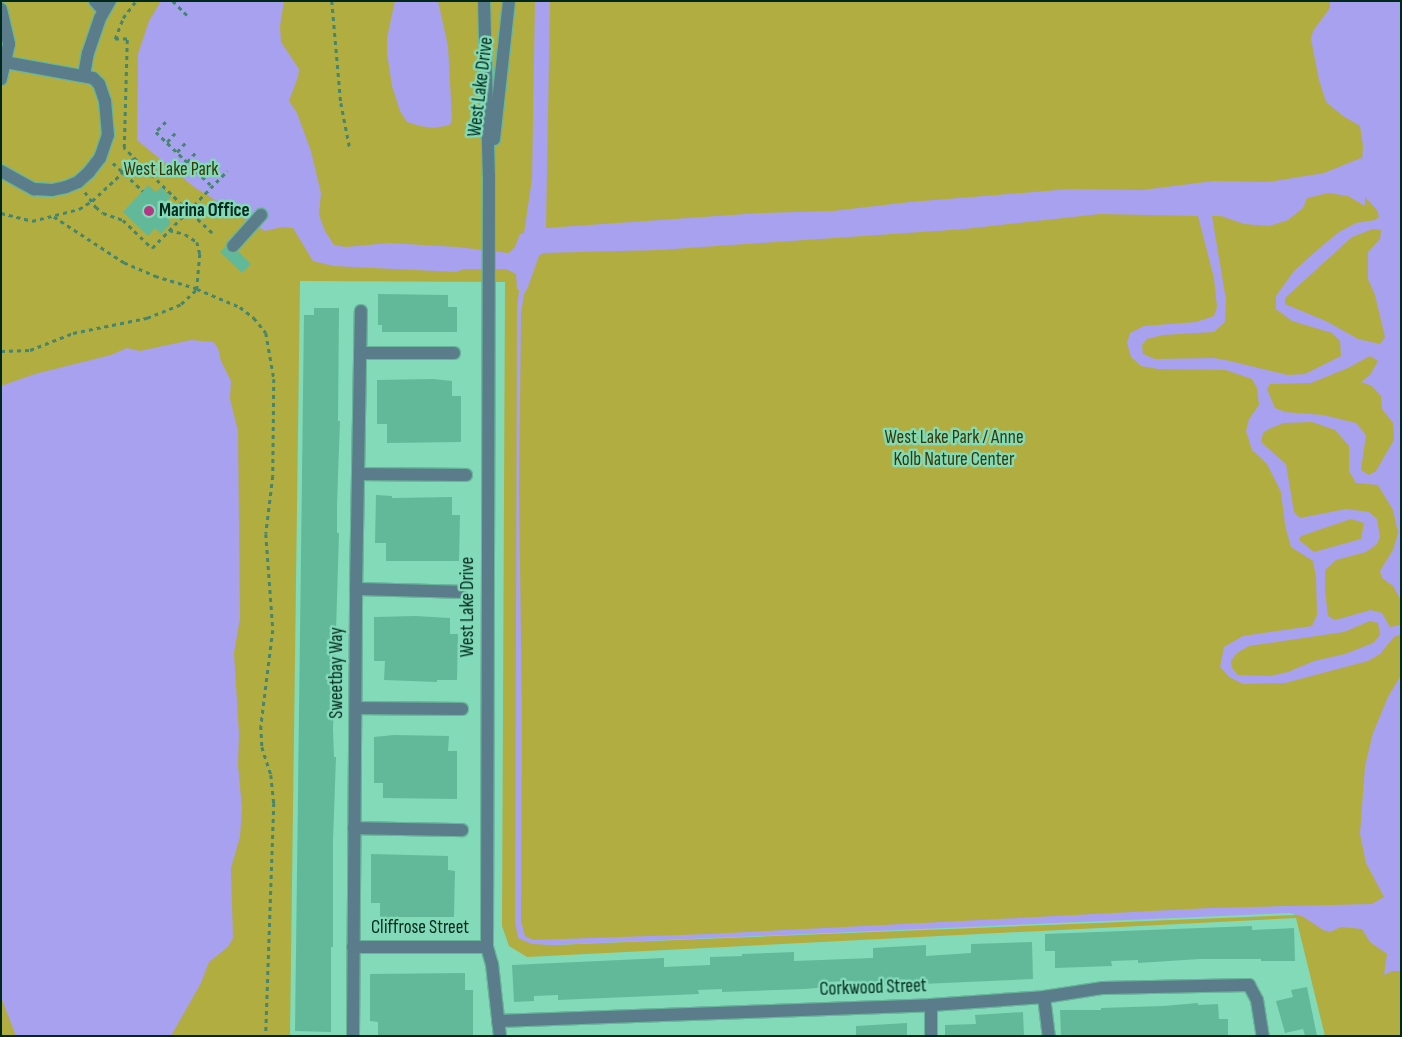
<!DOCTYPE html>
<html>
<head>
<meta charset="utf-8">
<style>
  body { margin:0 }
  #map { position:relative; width:1402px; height:1037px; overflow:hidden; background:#82dab8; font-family:"Sofia Sans Condensed",sans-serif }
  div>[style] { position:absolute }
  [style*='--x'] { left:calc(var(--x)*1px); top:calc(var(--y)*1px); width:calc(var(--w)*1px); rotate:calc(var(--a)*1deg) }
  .green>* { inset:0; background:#b1ad40 }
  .water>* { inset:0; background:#a8a1ef }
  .building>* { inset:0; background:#61b999 }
  .path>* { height:2.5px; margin-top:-1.25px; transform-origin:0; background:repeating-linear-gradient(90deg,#45866e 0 4px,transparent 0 8px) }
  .roads { filter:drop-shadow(1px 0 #68b699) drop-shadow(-1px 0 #68b699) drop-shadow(0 1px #68b699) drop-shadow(0 -1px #68b699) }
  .minor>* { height:12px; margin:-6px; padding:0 6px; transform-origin:6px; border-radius:6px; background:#5b7c8b }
  .dots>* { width:14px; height:14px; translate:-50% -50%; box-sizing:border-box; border:2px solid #82dab8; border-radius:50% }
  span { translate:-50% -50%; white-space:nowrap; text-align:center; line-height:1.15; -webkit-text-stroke:5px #82dab8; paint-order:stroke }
  .street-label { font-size:19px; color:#01281c }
  .park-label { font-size:19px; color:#3a3804 }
  .poi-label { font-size:19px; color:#01281c; font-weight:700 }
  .left { translate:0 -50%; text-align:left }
  .frame { position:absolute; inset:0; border:2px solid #01281c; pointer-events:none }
</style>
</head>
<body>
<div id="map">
  <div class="green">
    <i style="clip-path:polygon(evenodd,1px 1px,1401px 1px,1401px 1036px,1325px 1036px,1296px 918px,527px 957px,509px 946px,502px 926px,505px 282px,300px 281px,290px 1036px,1px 1036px,1px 1px,1293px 906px,1295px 915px,553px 945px,530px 943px,1293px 906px)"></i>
  </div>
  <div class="water">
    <i style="clip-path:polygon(evenodd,161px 1px,284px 1px,280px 26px,281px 42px,299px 69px,298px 77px,289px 101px,297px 113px,311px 151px,321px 193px,319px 215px,325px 231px,334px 245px,346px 247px,389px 243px,457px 247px,509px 253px,515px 247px,520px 234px,524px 233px,532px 179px,535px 1px,550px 1px,546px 228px,760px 213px,833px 211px,910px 202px,1070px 189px,1142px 190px,1214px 181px,1268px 182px,1324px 173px,1361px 158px,1362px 162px,1363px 146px,1360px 126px,1343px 116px,1326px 102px,1319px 80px,1311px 39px,1313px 31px,1330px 8px,1330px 1px,1401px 1px,1401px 601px,1393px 586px,1382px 578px,1380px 571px,1393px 550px,1398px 533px,1393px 510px,1378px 485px,1356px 483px,1349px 471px,1349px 446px,1335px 430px,1312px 422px,1284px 423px,1269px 429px,1263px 433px,1261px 442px,1286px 464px,1294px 512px,1300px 518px,1346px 509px,1369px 512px,1377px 519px,1380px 537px,1377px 544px,1366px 552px,1336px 560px,1325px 570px,1325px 591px,1328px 616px,1335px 620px,1371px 610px,1382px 613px,1390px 627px,1401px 625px,1401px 634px,1394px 637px,1380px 654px,1368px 661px,1285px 683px,1243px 684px,1229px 677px,1220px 667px,1224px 647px,1243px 636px,1312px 626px,1317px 615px,1316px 577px,1313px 561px,1291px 547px,1285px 525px,1281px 492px,1267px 464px,1252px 450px,1246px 431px,1249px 419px,1259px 405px,1257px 388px,1252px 379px,1226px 370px,1158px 369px,1141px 366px,1131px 357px,1127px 343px,1130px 333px,1144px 326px,1196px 322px,1214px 316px,1217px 307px,1214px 278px,1198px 216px,1100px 214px,965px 229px,659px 250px,543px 253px,539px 256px,528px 287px,524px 294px,521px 314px,519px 490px,522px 716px,521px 921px,525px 936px,533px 940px,710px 934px,1210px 908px,1372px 904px,1384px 897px,1366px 863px,1360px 834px,1365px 766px,1373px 733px,1388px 697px,1401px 675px,1401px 971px,1392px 971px,1384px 975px,1387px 954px,1370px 942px,1362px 929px,1341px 927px,1330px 932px,1323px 930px,1302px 916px,1289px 913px,553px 945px,532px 944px,518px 938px,515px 922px,517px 309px,519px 290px,517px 289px,516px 274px,506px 269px,464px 269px,456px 272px,333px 266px,313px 261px,293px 228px,282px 227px,265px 231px,194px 187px,137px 140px,138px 54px,149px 21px,161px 1px,1328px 193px,1348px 196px,1365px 206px,1365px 197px,1377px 210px,1379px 217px,1375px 220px,1356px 223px,1339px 232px,1316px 251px,1294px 271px,1276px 296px,1276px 309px,1292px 321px,1332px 333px,1340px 341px,1341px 356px,1305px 374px,1288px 375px,1230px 361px,1214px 358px,1155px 359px,1143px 354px,1142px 345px,1147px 339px,1163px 335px,1214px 332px,1225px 322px,1226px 300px,1212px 216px,1221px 216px,1244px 224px,1269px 226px,1288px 220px,1303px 208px,1307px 198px,1328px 193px,161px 1px,1373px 229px,1381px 230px,1380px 239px,1368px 252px,1368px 279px,1375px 295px,1385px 337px,1380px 344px,1358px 339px,1328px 322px,1285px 304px,1285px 298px,1352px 237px,1373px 229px,161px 1px,1370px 356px,1378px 361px,1370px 375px,1361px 382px,1372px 386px,1381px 396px,1382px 409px,1393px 423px,1394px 440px,1376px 471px,1369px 475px,1361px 470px,1366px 435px,1356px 423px,1323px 415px,1285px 412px,1275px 408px,1267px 389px,1270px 384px,1311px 383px,1348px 368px,1370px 356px,161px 1px,1351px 519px,1364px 523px,1361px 539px,1314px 552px,1299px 540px,1301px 536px,1351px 519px,161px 1px,1370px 621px,1378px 623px,1380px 635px,1373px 643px,1345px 654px,1314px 661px,1288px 672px,1270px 676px,1238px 675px,1232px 668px,1231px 661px,1237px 653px,1249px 646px,1344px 632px,1370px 621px)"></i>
    <i style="clip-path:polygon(395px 1px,438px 1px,448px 46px,452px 119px,450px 125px,434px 128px,420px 126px,407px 122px,400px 111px,392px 86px,387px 53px,387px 38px)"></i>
    <i style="clip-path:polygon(191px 340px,213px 342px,218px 348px,221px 361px,231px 381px,230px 399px,238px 431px,240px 618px,234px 653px,239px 734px,238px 765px,242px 808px,240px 837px,231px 868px,233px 938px,228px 947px,209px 962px,201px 983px,171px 1036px,16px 1036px,1px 997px,1px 386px,35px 374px,111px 355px,127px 348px,140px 351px)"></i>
  </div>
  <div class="building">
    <i style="clip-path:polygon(148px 185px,156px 192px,161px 187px,171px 197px,166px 202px,174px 210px,167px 218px,171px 223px,161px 234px,155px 228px,148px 236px,123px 212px)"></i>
    <i style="clip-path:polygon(225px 247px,231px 254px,239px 252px,251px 264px,242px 273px,220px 252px)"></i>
    <i style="clip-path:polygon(378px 294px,448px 295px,448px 307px,457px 307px,457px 332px,382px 332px,382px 325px,378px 325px)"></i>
    <i style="clip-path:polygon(314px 308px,339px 308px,338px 421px,340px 421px,337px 504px,337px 533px,339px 533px,333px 729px,334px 757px,336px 757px,333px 841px,333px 947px,331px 947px,331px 1032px,295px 1031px,304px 315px,314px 315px)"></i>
    <i style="clip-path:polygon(433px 379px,452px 381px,452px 396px,461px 396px,461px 442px,387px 443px,387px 424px,377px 424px,377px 380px)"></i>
    <i style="clip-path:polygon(376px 495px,392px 496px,392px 498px,452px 497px,452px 515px,460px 515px,459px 561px,386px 561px,386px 543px,375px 543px)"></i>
    <i style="clip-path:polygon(415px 616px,450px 618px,450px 634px,458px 634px,457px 680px,437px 680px,437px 682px,384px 680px,385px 661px,374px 661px,374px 617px)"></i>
    <i style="clip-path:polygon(394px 735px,449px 736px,448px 751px,457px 751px,457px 799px,383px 798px,383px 783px,374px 783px,374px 737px)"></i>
    <i style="clip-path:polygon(371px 854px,448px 856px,448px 870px,455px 871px,454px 917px,394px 917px,394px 920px,380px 920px,380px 903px,371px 903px)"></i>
    <i style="clip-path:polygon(1252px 926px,1252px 930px,1294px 928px,1295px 961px,1261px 961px,1261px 959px,1200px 959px,1138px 963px,1138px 960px,1111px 961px,1112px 966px,1055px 968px,1055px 951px,1045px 951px,1045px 934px)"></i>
    <i style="clip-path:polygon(1032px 942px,1033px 979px,854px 987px,853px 981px,828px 982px,828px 987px,804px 989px,722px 992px,722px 989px,698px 990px,699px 994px,558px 1000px,558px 995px,534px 996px,534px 1001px,514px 1002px,512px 965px,664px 958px,664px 967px,710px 965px,710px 957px,742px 956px,742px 954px,794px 952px,794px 961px,873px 958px,873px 948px,926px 945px,926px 956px,971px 953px,971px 944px)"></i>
    <i style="clip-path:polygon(465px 973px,465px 990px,473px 990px,473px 1036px,378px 1036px,378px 1022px,370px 1021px,370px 974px)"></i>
    <i style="clip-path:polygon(1307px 987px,1317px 1036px,1305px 1036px,1303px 1029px,1285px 1033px,1276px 1001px,1293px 997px,1291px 990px)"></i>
    <i style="clip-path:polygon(1198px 1003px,1198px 1005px,1218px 1004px,1219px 1019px,1228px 1019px,1228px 1036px,1061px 1036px,1060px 1010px,1101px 1010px,1101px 1008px,1163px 1006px)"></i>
    <i style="clip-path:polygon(1023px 1012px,1024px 1036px,945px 1036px,945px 1025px,976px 1024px,975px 1015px)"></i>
    <i style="clip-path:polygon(907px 1023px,907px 1036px,856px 1036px,856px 1026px)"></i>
  </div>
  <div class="path">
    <i style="--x:173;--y:1;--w:23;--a:45"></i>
    <i style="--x:332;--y:1;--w:102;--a:85"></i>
    <i style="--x:341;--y:103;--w:47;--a:78.9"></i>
    <i style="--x:166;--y:122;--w:14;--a:135"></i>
    <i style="--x:156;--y:132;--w:78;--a:44"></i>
    <i style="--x:167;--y:142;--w:13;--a:-48"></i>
    <i style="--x:177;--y:152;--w:15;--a:-48"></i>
    <i style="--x:187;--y:162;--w:15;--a:-48"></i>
    <i style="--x:113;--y:163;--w:41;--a:43"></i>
    <i style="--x:197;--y:172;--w:16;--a:-45"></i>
    <i style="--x:85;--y:192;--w:19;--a:54"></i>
    <i style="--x:96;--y:207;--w:9;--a:41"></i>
    <i style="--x:103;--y:213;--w:21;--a:19"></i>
    <i style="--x:123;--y:220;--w:40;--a:44"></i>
    <i style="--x:152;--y:248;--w:52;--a:-45.8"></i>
    <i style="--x:188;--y:211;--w:90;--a:-135.5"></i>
    <i style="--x:124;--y:148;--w:109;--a:-88.4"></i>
    <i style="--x:127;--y:39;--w:12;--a:180"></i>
    <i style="--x:115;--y:39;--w:22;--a:-69"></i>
    <i style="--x:123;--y:18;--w:21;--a:-53"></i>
    <i style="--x:1;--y:213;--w:32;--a:14"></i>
    <i style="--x:32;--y:221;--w:49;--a:-14.3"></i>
    <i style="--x:79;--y:209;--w:15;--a:-32"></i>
    <i style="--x:92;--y:201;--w:40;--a:-43"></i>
    <i style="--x:121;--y:174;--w:21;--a:-51"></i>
    <i style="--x:169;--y:230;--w:16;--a:14"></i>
    <i style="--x:185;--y:234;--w:14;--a:34"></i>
    <i style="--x:197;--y:242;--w:12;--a:76"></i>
    <i style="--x:200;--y:254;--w:35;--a:95"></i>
    <i style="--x:197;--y:289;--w:47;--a:22.7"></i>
    <i style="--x:240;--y:307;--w:18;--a:38"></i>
    <i style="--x:254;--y:318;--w:19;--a:51"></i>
    <i style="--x:266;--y:333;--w:47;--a:80.1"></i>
    <i style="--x:274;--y:379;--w:97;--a:90.6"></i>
    <i style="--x:273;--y:476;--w:58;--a:96.9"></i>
    <i style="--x:266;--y:534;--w:96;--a:85.8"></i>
    <i style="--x:273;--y:630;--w:97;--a:97.1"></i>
    <i style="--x:261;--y:726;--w:21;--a:87"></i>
    <i style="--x:262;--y:747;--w:29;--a:72"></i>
    <i style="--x:271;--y:775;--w:28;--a:84"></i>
    <i style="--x:274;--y:803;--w:233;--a:92"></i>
    <i style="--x:212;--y:233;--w:33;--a:-137"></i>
    <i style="--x:188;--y:211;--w:56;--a:-45.7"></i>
    <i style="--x:1;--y:351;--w:29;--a:-2"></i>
    <i style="--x:30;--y:350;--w:46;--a:-21.6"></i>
    <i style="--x:73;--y:333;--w:76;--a:-11.5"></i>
    <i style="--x:147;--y:318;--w:37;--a:-22"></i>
    <i style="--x:181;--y:304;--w:22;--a:-43"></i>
    <i style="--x:197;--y:289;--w:42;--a:-163.3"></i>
    <i style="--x:157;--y:277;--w:36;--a:-157"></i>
    <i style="--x:124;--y:263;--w:86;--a:-146.9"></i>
  </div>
  <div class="roads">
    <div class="minor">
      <i style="--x:95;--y:1;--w:13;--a:48"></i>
      <i style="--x:484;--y:1;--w:175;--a:88.4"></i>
      <i style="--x:489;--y:176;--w:771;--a:90.15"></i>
      <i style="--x:487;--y:947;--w:18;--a:74"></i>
      <i style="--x:492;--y:964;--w:72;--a:83.7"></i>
      <i style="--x:1;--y:9;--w:36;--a:77"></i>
      <i style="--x:9;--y:44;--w:36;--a:103"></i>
      <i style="--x:84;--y:75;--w:22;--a:-80"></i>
      <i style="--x:88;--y:53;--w:37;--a:-71"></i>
      <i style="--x:100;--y:18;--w:20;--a:-60"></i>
      <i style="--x:494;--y:139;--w:139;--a:-83.8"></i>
      <i style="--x:1;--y:171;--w:38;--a:29"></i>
      <i style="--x:34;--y:189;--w:18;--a:3"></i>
      <i style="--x:52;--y:190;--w:14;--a:-12"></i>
      <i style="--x:66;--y:187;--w:13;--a:-23"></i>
      <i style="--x:78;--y:182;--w:15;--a:-42"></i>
      <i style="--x:89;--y:172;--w:18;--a:-52"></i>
      <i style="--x:100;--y:158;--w:24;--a:-71"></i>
      <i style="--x:108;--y:135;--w:34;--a:-95"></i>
      <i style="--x:105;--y:101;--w:18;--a:-109"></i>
      <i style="--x:99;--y:84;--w:8;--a:-135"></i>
      <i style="--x:93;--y:78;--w:89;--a:-169.7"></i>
      <i style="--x:233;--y:246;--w:42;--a:-47.9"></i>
      <i style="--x:360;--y:353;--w:94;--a:0"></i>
      <i style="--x:358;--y:474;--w:108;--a:0.5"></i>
      <i style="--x:356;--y:589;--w:105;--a:1.6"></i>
      <i style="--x:356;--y:708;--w:106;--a:0.5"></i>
      <i style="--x:354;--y:828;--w:108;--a:1.1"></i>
      <i style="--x:353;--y:947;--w:134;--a:0"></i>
      <i style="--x:1044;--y:997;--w:39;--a:83"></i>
      <i style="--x:931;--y:1005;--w:31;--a:90"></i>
      <i style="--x:498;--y:1021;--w:433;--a:-2.1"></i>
      <i style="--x:931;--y:1005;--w:113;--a:-4"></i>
      <i style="--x:1044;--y:997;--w:60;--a:-8.7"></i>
      <i style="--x:1103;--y:988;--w:146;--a:-1.2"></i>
      <i style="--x:1249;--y:985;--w:17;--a:62"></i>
      <i style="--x:1257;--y:1000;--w:36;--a:81"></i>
      <i style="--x:353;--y:1036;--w:447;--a:-89.6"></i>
      <i style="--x:356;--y:589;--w:278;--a:-89"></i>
    </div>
  </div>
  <div class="dots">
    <i style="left:149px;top:211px;background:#b53683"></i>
  </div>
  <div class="street-label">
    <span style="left:481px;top:87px;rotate:-83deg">West Lake Drive</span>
    <span style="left:468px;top:607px;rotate:-90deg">West Lake Drive</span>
    <span style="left:337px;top:673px;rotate:-90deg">Sweetbay Way</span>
    <span style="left:420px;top:928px">Cliffrose Street</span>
    <span style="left:873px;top:988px;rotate:-2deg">Corkwood Street</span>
  </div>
  <div class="park-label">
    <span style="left:171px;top:170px">West Lake Park</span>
    <span style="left:954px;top:449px">West Lake Park / Anne<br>Kolb Nature Center</span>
  </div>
  <div class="poi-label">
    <span class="left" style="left:159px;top:211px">Marina Office</span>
  </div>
  <div class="frame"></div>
</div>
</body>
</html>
